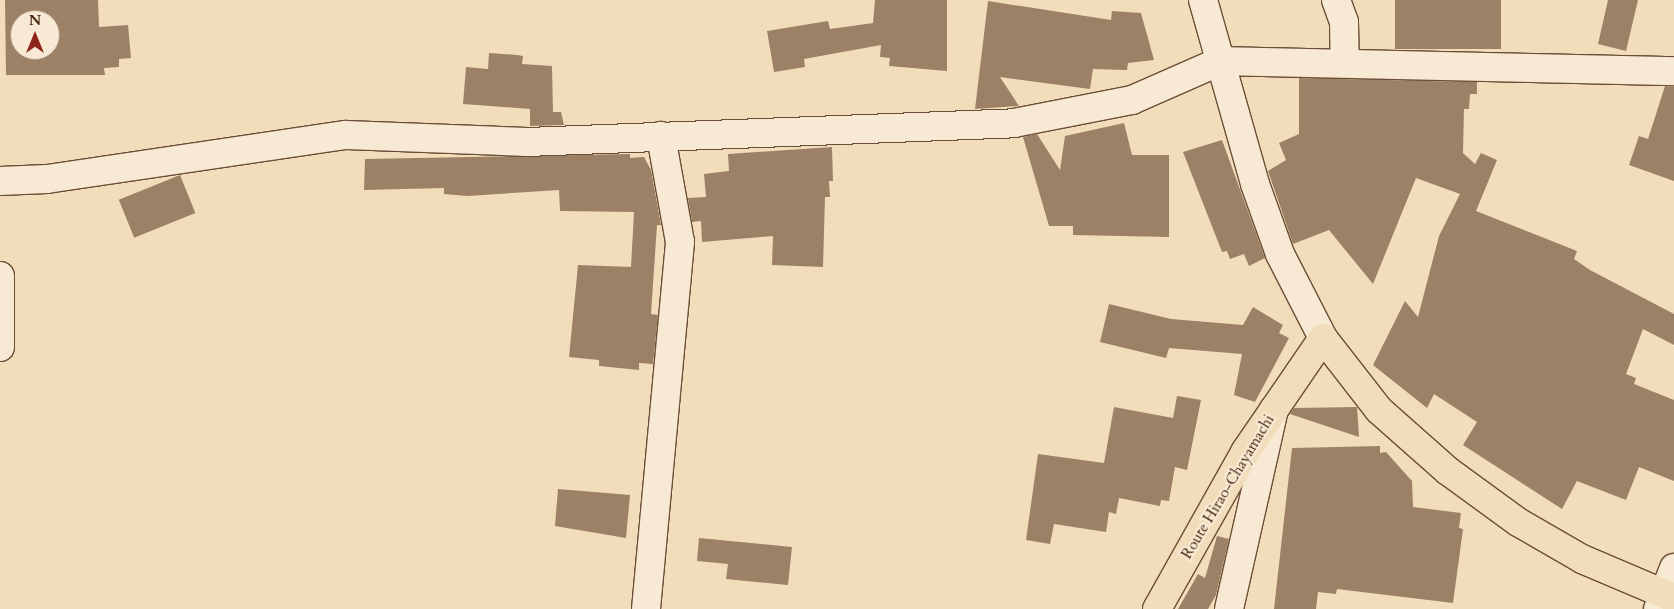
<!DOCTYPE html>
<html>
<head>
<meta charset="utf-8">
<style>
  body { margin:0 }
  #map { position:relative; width:1674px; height:609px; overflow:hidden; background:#f2ddbb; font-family:Cardo,serif }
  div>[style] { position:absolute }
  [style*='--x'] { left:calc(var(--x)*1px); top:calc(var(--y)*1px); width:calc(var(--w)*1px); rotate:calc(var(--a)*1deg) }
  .building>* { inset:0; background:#9c8166; transform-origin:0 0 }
  .roads { filter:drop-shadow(1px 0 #6b4d36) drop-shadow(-1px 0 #6b4d36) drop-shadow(0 1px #6b4d36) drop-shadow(0 -1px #6b4d36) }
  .minor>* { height:28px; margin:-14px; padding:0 14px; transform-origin:14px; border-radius:14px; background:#f7e9d3 }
  .major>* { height:28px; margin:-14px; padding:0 14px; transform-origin:14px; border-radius:14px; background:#f2ddbb }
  span { translate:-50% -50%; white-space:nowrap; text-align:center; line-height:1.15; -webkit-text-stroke:4.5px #f7e9d3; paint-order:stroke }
  .street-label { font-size:15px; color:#3e1d0a }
  .north { position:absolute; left:10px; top:10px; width:50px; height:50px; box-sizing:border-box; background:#f7e9d3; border:1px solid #ad9783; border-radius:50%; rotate:0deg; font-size:14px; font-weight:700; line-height:20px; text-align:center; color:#3e1d0a }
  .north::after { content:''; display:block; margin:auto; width:18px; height:22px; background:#8f2418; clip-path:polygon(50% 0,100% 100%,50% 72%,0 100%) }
</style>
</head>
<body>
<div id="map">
  <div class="building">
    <i style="clip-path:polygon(evenodd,5px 0,98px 0,99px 27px,128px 25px,131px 58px,119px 59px,119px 67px,104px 68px,105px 75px,6px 75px,5px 0,20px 20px,50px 20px,50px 50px,20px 50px,20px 20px)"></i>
    <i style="clip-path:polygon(875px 0,947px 0,947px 71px,889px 66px,890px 58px,880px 57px,881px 45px,804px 59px,805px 67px,774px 72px,767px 31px,828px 21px,830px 29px,873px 23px)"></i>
    <i style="left:1395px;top:0;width:106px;height:49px"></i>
    <i style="clip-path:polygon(1608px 0,1638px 0,1626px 51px,1598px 44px)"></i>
    <i style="clip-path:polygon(988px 1px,1111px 20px,1112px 11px,1141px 13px,1154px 60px,1128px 63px,1127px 70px,1093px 69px,1090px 89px,1000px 77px,1019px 106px,975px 109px)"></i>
    <i style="clip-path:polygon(489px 53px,517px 55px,523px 56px,522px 64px,552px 66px,553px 112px,561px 112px,564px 125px,530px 126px,530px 109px,463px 104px,466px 67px,488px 69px)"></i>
    <i style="clip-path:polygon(1299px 78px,1477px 82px,1477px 94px,1470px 94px,1469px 109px,1464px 109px,1463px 153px,1475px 164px,1481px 153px,1497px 160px,1476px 211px,1577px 251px,1574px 259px,1590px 270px,1674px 314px,1674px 345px,1643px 329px,1626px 374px,1636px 378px,1634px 384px,1674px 400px,1674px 481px,1639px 467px,1626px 500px,1577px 481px,1562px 509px,1463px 445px,1477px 422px,1434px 394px,1427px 408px,1373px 365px,1405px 301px,1418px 317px,1439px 236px,1460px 194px,1416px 178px,1373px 284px,1329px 230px,1293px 244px,1268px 171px,1286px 160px,1279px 143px,1299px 134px)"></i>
    <i style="clip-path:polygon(1665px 86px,1674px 87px,1674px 181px,1629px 165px,1639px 136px,1648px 139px)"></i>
    <i style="clip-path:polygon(1124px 123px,1132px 155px,1169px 155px,1169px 237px,1073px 235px,1073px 226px,1049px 226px,1023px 137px,1037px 134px,1060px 170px,1065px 136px)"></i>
    <i style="clip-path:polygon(1222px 140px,1265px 258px,1249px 266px,1244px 254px,1230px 259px,1227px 251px,1222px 252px,1183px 152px)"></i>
    <i style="clip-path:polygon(832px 147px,833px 181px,829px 181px,830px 197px,825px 197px,823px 267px,772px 265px,773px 236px,702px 242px,701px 221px,692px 222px,688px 198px,706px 197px,704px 174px,729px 171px,728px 154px)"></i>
    <i style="clip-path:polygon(630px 154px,630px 158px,644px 157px,651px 170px,661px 225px,657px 225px,651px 314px,658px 315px,653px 364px,639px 363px,639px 370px,599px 366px,599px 360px,569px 357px,578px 265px,631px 267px,634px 212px,560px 211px,559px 190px,467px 196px,444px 194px,444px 188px,364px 190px,365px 159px)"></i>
    <i style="left:180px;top:175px;width:41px;height:66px;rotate:68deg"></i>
    <i style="clip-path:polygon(1109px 304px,1171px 319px,1243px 325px,1253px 307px,1283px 325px,1279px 333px,1289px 338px,1255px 402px,1234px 395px,1242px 354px,1169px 348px,1166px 358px,1100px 342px)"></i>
    <i style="clip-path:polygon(1177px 396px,1201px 400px,1187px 470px,1175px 467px,1169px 501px,1161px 500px,1160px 506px,1119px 498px,1116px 514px,1109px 512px,1106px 532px,1054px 524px,1050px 544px,1026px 540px,1038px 454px,1104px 463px,1114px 407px,1173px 418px)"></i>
    <i style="clip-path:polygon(1357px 407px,1359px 437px,1290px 414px,1294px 408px)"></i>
    <i style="clip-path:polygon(1380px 446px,1380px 453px,1386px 452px,1412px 481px,1413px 507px,1461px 513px,1459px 528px,1463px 529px,1453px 603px,1337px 589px,1336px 594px,1318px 592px,1316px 609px,1274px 609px,1292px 448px)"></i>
    <i style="clip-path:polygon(558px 489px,630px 495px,626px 538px,555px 526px)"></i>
    <i style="clip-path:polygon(1217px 536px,1229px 539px,1216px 595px,1208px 609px,1178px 609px,1198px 574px,1205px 578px)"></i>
    <i style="clip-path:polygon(699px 538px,792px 547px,788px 585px,726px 579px,728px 564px,697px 561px)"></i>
  </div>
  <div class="roads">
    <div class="minor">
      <i style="--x:1203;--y:0;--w:191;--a:74.2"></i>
      <i style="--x:1255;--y:184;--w:74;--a:70.3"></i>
      <i style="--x:1280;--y:254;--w:94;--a:62.9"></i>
      <i style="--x:1336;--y:0;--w:23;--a:70"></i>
      <i style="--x:1344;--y:22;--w:39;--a:89"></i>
      <i style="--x:0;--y:181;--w:47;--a:-2.4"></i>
      <i style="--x:47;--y:179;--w:302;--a:-8.4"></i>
      <i style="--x:346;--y:135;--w:181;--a:2.2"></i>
      <i style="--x:527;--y:142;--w:487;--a:-2.2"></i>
      <i style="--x:1014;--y:123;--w:120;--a:-11"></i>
      <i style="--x:1132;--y:100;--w:97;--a:-23.7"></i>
      <i style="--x:1221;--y:61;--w:453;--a:1.3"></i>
      <i style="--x:0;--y:276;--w:71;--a:90"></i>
      <i style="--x:646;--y:609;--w:369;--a:-84.7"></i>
      <i style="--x:680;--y:242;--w:108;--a:-100.2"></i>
      <i style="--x:1229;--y:609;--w:205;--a:-77.3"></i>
      <i style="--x:1658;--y:609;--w:44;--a:-68.7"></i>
    </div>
    <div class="major">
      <i style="--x:1157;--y:609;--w:180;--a:-60.7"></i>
      <i style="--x:1245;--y:452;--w:138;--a:-55.6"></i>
      <i style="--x:1323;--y:338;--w:91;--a:52.1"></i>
      <i style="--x:1379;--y:410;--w:92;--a:41.5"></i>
      <i style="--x:1448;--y:471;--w:87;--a:36.1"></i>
      <i style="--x:1518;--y:522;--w:74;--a:30"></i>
      <i style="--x:1582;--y:559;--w:100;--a:23"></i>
    </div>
  </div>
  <div class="street-label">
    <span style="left:1228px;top:487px;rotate:-59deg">Route Hirao-Chayamachi</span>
  </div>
  <div class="north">N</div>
</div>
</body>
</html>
